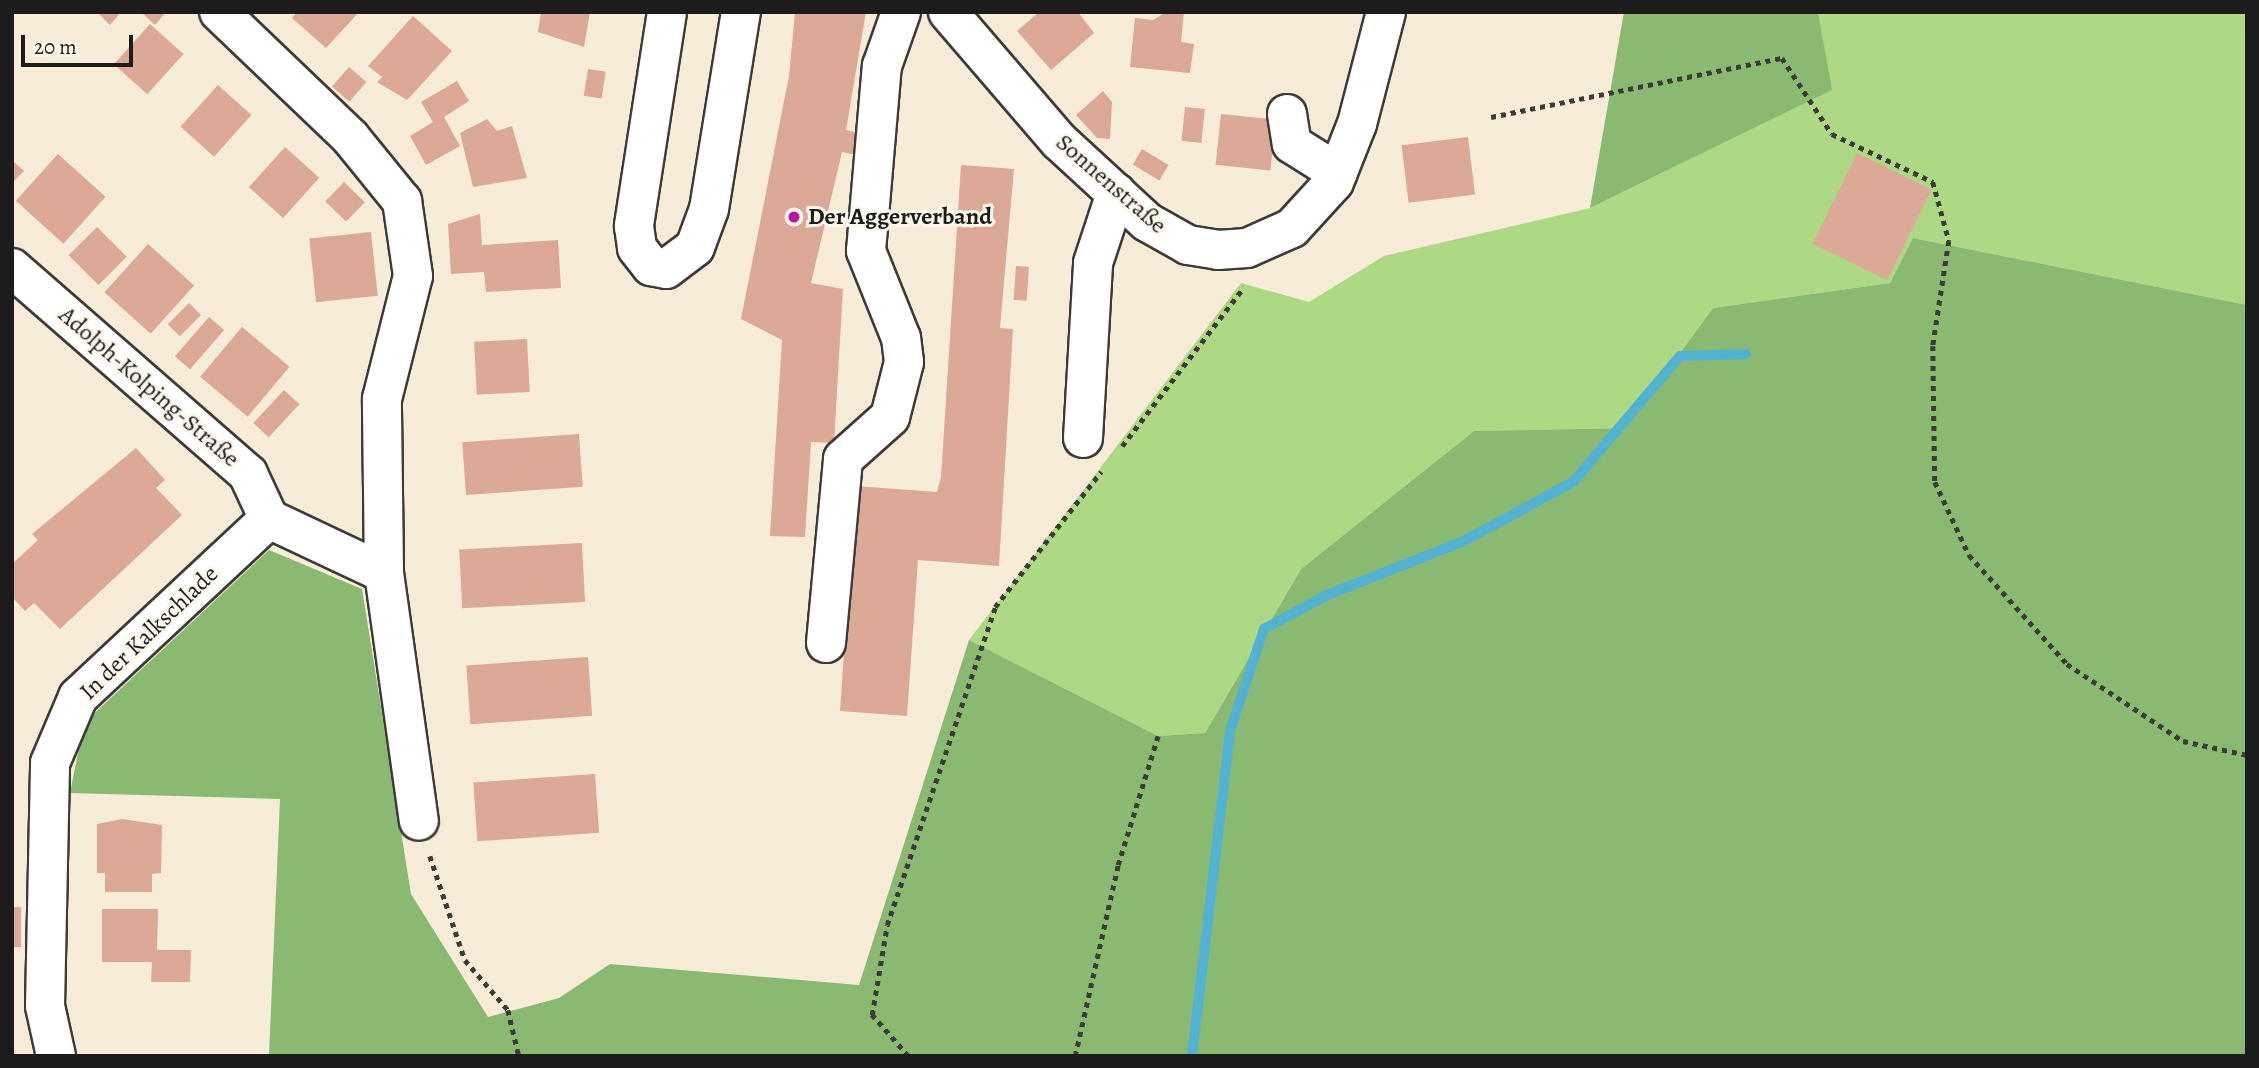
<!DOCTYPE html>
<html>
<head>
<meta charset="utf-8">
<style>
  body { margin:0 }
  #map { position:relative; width:2259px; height:1068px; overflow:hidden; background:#f7ecd8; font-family:Alegreya,serif }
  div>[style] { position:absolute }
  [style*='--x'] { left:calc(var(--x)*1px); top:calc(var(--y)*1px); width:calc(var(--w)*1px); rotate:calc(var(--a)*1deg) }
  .green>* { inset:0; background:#add985 }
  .forest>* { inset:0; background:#8ab972 }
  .stream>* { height:10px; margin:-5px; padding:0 5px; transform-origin:5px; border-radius:5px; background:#52b2d1 }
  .building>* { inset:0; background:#dca996; transform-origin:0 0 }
  .path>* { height:4.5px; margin-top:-2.25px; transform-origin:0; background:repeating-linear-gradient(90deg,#3d3b38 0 5px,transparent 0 10px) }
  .roads { filter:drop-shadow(2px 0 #3d3b38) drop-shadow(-2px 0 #3d3b38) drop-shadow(0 2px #3d3b38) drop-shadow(0 -2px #3d3b38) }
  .minor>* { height:38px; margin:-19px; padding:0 19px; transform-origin:19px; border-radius:19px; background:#fff }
  .dots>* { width:19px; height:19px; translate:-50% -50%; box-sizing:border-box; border:4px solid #fbf7ec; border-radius:50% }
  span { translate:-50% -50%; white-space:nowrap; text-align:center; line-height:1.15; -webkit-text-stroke:6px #fbf7ec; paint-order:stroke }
  .street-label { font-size:24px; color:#1c1c1c }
  .poi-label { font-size:24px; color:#1c1c1c; font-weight:700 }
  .left { translate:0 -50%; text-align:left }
  .frame { position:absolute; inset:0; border:14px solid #1c1c1c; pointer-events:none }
  .scale { position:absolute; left:21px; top:35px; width:112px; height:32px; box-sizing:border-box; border:4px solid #1c1c1c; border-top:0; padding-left:9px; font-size:21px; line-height:24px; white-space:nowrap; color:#1c1c1c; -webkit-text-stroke:5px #fbf7ec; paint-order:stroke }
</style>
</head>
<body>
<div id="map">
  <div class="green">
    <i style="clip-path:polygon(1818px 12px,2247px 12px,2247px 305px,1913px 238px,1890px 283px,1713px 308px,1625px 428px,1474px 431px,1301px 569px,1205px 733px,1158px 736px,969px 640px,1241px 283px,1309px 302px,1384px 256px,1590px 208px,1831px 90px)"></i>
  </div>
  <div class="forest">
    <i style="clip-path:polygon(1624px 12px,1818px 12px,1832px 90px,1590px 208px)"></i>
    <i style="clip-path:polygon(1913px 238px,2247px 305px,2247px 1056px,269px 1056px,280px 799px,70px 793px,84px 723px,269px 550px,362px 589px,411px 894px,488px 1017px,559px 998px,610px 964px,859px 985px,969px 640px,1158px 736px,1205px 733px,1301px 569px,1474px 431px,1625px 428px,1713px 308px,1890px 283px)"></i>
  </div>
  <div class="stream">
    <i style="--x:1192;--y:1056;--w:327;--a:-83.3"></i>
    <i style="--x:1230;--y:731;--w:108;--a:-71.6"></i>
    <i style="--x:1264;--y:629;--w:72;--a:-28.4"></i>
    <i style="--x:1327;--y:595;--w:147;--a:-21.5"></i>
    <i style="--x:1464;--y:541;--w:124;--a:-28.4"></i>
    <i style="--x:1573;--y:482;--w:165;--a:-49.7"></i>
    <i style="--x:1680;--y:356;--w:66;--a:-1.7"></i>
  </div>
  <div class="building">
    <i style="clip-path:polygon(97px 12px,121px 12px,110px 25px)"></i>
    <i style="clip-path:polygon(141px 12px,166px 12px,155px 25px)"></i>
    <i style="clip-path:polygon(297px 12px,359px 12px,326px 48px,292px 18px)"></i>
    <i style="clip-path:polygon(541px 12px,590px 12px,584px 47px,538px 32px)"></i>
    <i style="clip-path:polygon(795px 12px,866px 12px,846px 130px,860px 133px,856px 155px,842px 152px,811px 283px,843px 289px,834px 443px,811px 442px,805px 537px,770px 536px,782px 340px,741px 319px,789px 76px)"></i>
    <i style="clip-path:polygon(1039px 12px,1078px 12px,1094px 33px,1051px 70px,1017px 31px)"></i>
    <i style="clip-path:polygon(1166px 12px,1184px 12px,1181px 42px,1194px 44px,1190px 73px,1130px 67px,1135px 18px,1153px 20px)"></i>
    <i style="clip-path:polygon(413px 16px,452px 51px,407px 100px,377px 82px,382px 77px,368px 66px)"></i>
    <i style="left:150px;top:24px;width:45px;height:54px;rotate:42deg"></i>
    <i style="left:349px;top:67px;width:23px;height:26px;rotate:41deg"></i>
    <i style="left:588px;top:69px;width:18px;height:27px;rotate:9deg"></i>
    <i style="clip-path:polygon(457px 81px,469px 101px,444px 117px,460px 146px,426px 165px,410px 136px,433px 122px,421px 102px)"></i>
    <i style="left:218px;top:85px;width:45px;height:56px;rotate:42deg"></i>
    <i style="clip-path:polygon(1103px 91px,1112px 102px,1110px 139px,1097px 138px,1076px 115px)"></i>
    <i style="left:1185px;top:107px;width:20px;height:34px;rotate:6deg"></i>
    <i style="left:1221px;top:114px;width:55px;height:51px;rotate:6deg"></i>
    <i style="clip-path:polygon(487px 119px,497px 131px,512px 126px,527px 178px,473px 187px,460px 133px)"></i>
    <i style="left:1468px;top:137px;width:58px;height:67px;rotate:83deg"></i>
    <i style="left:285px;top:147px;width:46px;height:54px;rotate:42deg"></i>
    <i style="left:1142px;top:149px;width:31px;height:18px;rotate:31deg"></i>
    <i style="left:1857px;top:153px;width:83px;height:101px;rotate:26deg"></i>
    <i style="left:58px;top:154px;width:64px;height:63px;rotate:42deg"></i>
    <i style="clip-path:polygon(12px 160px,24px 171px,12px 183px)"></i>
    <i style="clip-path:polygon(961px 165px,1014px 169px,1000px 328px,1013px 329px,999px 566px,918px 560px,907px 716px,840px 711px,855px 486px,937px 492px,941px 477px)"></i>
    <i style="left:344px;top:182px;width:29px;height:27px;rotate:44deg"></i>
    <i style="clip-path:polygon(480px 214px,482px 245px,558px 240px,561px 288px,486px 292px,484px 272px,451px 274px,448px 224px)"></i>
    <i style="left:97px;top:227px;width:42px;height:40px;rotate:45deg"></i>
    <i style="left:371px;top:232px;width:64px;height:62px;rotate:84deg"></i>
    <i style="left:148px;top:244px;width:62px;height:65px;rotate:42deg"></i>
    <i style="left:1016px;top:266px;width:13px;height:34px;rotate:4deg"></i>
    <i style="left:189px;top:303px;width:17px;height:30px;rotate:45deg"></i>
    <i style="left:209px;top:317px;width:20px;height:52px;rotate:41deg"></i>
    <i style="left:242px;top:327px;width:62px;height:65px;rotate:40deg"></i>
    <i style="left:527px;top:339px;width:53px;height:53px;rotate:87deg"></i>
    <i style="left:284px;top:390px;width:21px;height:45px;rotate:43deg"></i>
    <i style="left:579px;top:434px;width:53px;height:117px;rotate:86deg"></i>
    <i style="clip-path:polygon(136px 448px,165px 480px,156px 488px,182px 515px,60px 629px,34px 603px,25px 611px,12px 597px,12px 564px,38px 540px,32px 534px)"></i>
    <i style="left:582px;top:543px;width:59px;height:123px;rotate:87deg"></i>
    <i style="left:588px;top:657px;width:59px;height:122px;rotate:86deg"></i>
    <i style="left:595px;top:774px;width:59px;height:122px;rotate:86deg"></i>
    <i style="clip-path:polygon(122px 819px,162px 825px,161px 873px,152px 874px,152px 892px,105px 892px,105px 873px,97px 873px,97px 824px)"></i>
    <i style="left:12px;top:907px;width:9px;height:40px"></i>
    <i style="clip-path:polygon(102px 909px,158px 909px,157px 950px,191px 950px,190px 982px,151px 982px,152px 962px,102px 962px)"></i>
  </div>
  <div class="path">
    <i style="--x:1491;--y:117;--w:297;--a:-11.5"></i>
    <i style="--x:1782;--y:58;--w:91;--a:56.7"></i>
    <i style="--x:1832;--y:134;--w:112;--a:25.4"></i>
    <i style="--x:1933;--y:182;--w:61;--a:74.8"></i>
    <i style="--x:1949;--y:241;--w:106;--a:98.7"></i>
    <i style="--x:1933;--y:346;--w:136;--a:89.2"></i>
    <i style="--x:1935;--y:482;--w:81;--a:65"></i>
    <i style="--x:1969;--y:555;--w:147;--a:48"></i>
    <i style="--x:2067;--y:664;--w:139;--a:33.6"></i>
    <i style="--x:2183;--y:741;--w:66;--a:12.3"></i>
    <i style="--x:1122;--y:446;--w:200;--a:-52.5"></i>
    <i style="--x:430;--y:856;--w:110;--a:71.4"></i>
    <i style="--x:465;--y:960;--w:66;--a:49.3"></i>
    <i style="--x:508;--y:1010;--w:47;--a:76.6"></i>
    <i style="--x:908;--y:1056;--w:55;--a:-131.3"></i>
    <i style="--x:872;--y:1015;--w:91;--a:-80.5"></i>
    <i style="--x:887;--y:925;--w:336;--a:-71.2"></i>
    <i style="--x:995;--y:607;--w:172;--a:-51.9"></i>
    <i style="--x:1075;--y:1056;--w:196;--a:-77.3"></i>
    <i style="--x:1118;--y:865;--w:135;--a:-72.8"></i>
  </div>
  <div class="roads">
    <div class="minor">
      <i style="--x:667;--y:12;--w:217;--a:98.8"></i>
      <i style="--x:634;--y:226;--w:22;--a:82"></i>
      <i style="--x:637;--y:248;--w:23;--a:52"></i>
      <i style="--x:651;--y:266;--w:15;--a:11"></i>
      <i style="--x:666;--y:269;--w:36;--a:-37"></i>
      <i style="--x:695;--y:247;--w:40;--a:-69.8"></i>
      <i style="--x:709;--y:209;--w:200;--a:-80.8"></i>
      <i style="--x:948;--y:12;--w:170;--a:49.3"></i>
      <i style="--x:1059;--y:141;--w:120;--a:42.6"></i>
      <i style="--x:1147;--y:222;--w:47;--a:29.3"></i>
      <i style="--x:1188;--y:245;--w:30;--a:9"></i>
      <i style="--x:1218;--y:250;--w:29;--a:-4"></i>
      <i style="--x:1247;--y:248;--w:49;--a:-24"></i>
      <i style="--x:1292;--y:228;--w:62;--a:-47.6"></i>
      <i style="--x:1334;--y:182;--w:62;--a:-68.4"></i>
      <i style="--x:1357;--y:124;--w:116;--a:-75.5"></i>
      <i style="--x:1287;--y:114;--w:30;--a:81"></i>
      <i style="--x:1292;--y:144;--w:54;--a:32.2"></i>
      <i style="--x:12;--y:268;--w:313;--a:41.1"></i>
      <i style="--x:248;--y:474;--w:50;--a:65"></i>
      <i style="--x:1083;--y:438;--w:175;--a:-86.7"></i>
      <i style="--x:1093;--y:263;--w:74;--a:-71.8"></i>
      <i style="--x:384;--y:573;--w:250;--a:82"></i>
      <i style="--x:826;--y:643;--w:185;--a:-84.7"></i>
      <i style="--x:843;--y:459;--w:63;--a:-41.8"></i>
      <i style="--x:890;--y:417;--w:57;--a:-75.7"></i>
      <i style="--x:904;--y:362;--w:24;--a:-97"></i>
      <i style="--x:901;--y:338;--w:94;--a:-111.9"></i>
      <i style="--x:866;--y:251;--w:186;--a:-85.1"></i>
      <i style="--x:882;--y:66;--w:57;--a:-70.6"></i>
      <i style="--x:56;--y:1056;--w:51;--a:-102.4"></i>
      <i style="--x:45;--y:1006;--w:243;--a:-88.8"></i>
      <i style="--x:50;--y:763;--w:72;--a:-67"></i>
      <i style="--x:78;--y:697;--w:261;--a:-43"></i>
      <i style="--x:269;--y:519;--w:127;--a:25.2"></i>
      <i style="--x:384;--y:573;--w:174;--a:-90.7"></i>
      <i style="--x:382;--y:399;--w:127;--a:-75.9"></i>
      <i style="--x:413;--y:276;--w:76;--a:-98.3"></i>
      <i style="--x:402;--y:201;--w:82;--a:-129.1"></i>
      <i style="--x:350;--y:137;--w:181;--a:-136.3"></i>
    </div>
  </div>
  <div class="dots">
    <i style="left:794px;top:217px;background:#b5179e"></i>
  </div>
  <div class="street-label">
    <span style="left:1111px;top:184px;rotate:41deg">Sonnenstraße</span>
    <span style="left:149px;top:387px;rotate:41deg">Adolph-Kolping-Straße</span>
    <span style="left:149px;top:633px;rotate:-44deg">In der Kalkschlade</span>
  </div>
  <div class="poi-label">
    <span class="left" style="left:808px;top:217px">Der Aggerverband</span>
  </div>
  <div class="frame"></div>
  <div class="scale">20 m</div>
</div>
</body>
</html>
